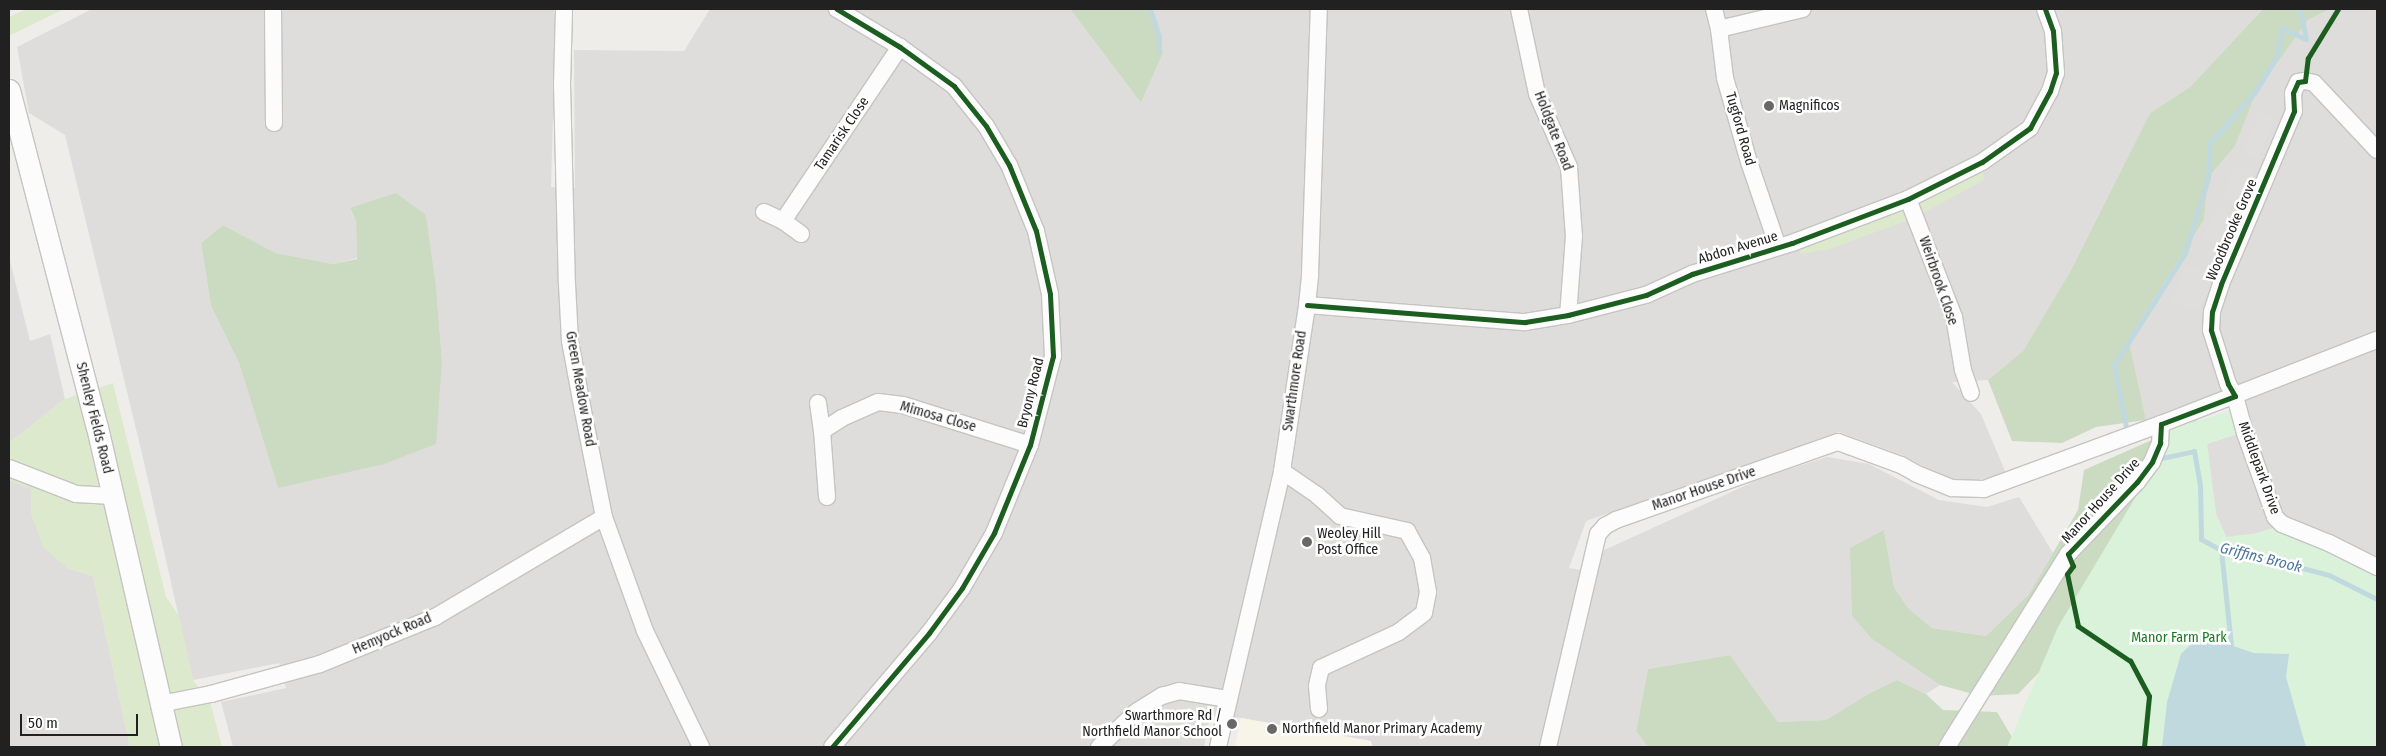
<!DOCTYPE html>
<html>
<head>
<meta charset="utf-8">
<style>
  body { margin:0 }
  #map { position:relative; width:2386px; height:756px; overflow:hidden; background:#efedea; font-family:"Fira Sans Condensed",sans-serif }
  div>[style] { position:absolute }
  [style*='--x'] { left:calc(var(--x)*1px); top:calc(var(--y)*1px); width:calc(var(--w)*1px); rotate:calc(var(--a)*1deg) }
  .residential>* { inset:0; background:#dedddb }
  .education>* { inset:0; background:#f7f5e7 }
  .grass>* { inset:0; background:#dce9cc }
  .forest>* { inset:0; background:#cbdbc1 }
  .park>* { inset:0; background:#dbf2da }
  .parking>* { inset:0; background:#dfdedd; transform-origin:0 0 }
  .water>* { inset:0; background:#c0d9df }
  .stream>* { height:5px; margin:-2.5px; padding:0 2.5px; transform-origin:2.5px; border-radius:2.5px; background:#c0d9df }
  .roads { filter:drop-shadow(1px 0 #c5c4c2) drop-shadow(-1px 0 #c5c4c2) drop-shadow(0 1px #c5c4c2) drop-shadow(0 -1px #c5c4c2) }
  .minor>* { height:16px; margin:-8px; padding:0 8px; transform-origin:8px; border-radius:8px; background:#fdfcfc }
  .tertiary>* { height:21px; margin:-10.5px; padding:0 10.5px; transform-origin:10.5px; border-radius:10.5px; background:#fdfcfc }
  .cycleway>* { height:5px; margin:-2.5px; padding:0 2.5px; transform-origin:2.5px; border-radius:2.5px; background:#1b5e20 }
  .dots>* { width:14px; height:14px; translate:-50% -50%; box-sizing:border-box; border:2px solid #fff; border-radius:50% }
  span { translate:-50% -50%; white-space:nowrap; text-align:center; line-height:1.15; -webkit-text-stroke:5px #fff; paint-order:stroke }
  .poi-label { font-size:14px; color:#212121 }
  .left { translate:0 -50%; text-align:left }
  .right { translate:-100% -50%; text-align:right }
  .street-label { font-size:14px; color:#212121 }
  .park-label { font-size:14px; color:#15791b }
  .water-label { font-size:15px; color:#4c769b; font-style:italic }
  .frame { position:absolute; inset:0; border:10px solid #212121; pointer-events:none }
  .scale { position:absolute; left:20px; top:714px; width:118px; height:22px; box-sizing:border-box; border:2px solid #212121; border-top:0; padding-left:6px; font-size:15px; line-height:18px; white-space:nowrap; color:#212121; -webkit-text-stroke:4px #fff; paint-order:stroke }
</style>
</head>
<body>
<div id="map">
  <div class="residential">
    <i style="clip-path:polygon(evenodd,92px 9px,554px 9px,555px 48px,551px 187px,575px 188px,574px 50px,684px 51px,710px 9px,1070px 9px,1141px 103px,1163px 53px,1153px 9px,2263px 9px,2190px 87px,2150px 113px,2071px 270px,2023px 351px,1988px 380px,1952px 382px,1981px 414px,2007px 476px,1954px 482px,1902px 455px,1839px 432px,1586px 521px,1569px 568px,1595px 572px,1600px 552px,1762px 478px,1827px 457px,1869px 464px,1939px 500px,1987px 507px,2019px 497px,2053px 553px,2029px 594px,1986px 636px,1932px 628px,1908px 608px,1894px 587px,1884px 530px,1872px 639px,1940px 685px,1926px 694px,1897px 680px,1870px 693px,1826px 720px,1778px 722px,1730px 655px,1648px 669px,1636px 731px,1648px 747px,1372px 747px,1371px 741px,1241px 718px,1210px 716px,1204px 747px,233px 747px,221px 702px,286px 688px,279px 663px,193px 680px,143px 458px,65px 135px,29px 113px,17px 47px,92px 9px,350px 209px,426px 215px,436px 285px,442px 361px,278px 488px,239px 363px,211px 306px,201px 243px,223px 225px,276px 253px,333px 264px,357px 258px,356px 221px,350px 209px)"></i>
    <i style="clip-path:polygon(2330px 9px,2374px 9px,2377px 12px,2377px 576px,2278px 527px,2253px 534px,2226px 537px,2216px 514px,2207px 444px,2236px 434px,2232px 410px,2219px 394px,2146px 420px,2129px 343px,2136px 327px,2204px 220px,2208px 178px,2235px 146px,2255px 92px,2274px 59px,2308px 20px)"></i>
    <i style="clip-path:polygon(9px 257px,30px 341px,50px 334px,65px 399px,9px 443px)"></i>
    <i style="clip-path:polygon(9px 480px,31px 489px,31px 514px,67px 568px,93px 576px,130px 747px,9px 747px)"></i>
  </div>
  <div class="education">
    <i style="clip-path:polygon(1241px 718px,1371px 741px,1372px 747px,1235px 747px)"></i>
  </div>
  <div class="grass">
    <i style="clip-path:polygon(26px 9px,64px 9px,9px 36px,9px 17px)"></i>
    <i style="clip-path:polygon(1983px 168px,1984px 180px,1916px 217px,1910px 199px)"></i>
    <i style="clip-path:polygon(1908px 200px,1914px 218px,1830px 249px,1800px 254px,1800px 242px)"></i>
    <i style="clip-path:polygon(113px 383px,166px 597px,179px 616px,193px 680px,211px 705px,222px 747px,130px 747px,93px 576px,67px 568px,43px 547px,31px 514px,31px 489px,9px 480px,9px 443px,65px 399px)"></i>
  </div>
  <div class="forest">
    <i style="clip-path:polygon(1070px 9px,1153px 9px,1163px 53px,1141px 103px)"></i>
    <i style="clip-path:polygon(2263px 9px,2330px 9px,2308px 20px,2256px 92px,2235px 146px,2208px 178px,2204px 220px,2136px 327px,2129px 342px,2146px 420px,2096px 427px,2062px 443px,2012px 441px,1988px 380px,2023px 351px,2071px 270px,2150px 113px,2190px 87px)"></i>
    <i style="clip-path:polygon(396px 193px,426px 215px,436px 285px,442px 361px,436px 444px,384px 464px,278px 488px,239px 363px,211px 306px,201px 243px,223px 225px,276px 253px,333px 264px,357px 259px,356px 221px,350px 208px)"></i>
    <i style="clip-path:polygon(2197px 420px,2214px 516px,2225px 537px,2253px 535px,2377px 576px,2377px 747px,2059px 652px,2018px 694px,1981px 696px,1940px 685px,1872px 639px,1852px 616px,1850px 548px,1884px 530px,1894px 587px,1908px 608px,1932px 628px,1986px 636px,2029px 594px,2078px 510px,2084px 470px)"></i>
    <i style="clip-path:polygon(1730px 655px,1778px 722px,1826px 720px,1870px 693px,1897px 680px,1926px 694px,1943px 710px,1997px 712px,2018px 747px,1648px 747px,1636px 731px,1648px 669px)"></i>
  </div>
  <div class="park">
    <i style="clip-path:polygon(2232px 410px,2237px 434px,2207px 444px,2216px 514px,2226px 537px,2253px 534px,2278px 527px,2329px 546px,2377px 576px,2377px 747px,2007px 747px,2058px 627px,2141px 488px,2168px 430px)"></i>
  </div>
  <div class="parking">
    <i style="left:2259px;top:112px;width:17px;height:44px;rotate:21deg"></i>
    <i style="left:2237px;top:163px;width:20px;height:39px;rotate:24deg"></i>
    <i style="left:2218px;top:208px;width:19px;height:34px;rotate:28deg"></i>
    <i style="clip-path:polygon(2186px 266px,2214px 274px,2199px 310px,2171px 303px)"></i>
  </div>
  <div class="water">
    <i style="clip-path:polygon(2200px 635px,2254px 653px,2289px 654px,2286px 677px,2306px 747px,2162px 747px,2167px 702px,2181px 654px)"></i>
  </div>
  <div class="stream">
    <i style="--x:1150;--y:9;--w:29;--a:72"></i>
    <i style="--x:1159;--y:37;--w:15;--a:90"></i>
    <i style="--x:2126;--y:427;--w:63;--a:-101"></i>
    <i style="--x:2114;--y:365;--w:133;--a:-57.6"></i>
    <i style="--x:2185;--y:253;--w:78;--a:-73"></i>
    <i style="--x:2208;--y:178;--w:35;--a:-87"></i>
    <i style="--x:2210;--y:143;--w:68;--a:-48.6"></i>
    <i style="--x:2255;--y:92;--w:42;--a:-58.6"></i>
    <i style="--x:2277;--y:56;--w:28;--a:-80"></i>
    <i style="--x:2282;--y:28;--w:26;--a:25"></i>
    <i style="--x:2306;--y:39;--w:31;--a:-101"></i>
    <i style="--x:2157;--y:459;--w:38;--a:-12"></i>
    <i style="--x:2194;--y:451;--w:35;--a:80"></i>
    <i style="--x:2200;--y:485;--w:54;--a:88.9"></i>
    <i style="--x:2201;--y:539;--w:23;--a:29"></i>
    <i style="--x:2221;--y:550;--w:30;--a:8"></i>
    <i style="--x:2251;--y:554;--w:81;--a:15.1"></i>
    <i style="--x:2329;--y:575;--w:54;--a:26.6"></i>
    <i style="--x:2135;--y:464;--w:11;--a:-15"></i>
    <i style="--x:2221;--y:550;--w:96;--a:84"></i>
  </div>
  <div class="roads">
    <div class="minor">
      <i style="--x:273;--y:9;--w:114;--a:89.5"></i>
      <i style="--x:564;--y:9;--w:75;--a:91.5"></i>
      <i style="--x:562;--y:84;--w:200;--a:88.6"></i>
      <i style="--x:567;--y:284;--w:57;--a:87"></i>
      <i style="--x:570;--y:341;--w:71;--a:79.5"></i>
      <i style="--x:583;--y:411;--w:108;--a:78.8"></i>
      <i style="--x:604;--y:517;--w:121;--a:70.2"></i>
      <i style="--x:645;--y:631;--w:129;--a:64.2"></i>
      <i style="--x:1519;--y:9;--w:87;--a:78"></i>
      <i style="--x:1537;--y:94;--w:80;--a:66.3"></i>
      <i style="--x:1569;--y:167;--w:69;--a:85.9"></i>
      <i style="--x:1574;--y:236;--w:79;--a:94.3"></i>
      <i style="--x:1714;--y:9;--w:21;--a:76"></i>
      <i style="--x:1719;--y:29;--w:49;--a:83"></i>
      <i style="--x:1725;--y:78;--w:87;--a:74.1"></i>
      <i style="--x:1749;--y:162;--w:90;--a:71.2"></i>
      <i style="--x:1719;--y:29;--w:86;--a:-13.4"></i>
      <i style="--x:2377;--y:150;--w:92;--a:-133.2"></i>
      <i style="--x:2314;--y:83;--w:9;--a:-167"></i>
      <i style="--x:2305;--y:81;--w:7;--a:172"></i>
      <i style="--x:2298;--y:82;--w:12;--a:114"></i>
      <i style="--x:2293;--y:93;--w:18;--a:87"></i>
      <i style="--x:2294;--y:111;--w:188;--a:112.9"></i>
      <i style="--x:2221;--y:284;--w:29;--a:108"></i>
      <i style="--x:2212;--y:312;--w:18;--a:93"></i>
      <i style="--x:2211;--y:330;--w:57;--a:72.5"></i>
      <i style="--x:2228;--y:384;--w:14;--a:60"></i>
      <i style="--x:2235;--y:396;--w:38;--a:75"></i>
      <i style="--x:2245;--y:433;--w:89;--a:70.3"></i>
      <i style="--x:2275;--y:517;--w:10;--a:45"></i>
      <i style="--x:2282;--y:524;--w:51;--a:22"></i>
      <i style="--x:2329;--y:543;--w:54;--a:26.6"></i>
      <i style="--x:1908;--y:199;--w:127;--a:68.7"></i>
      <i style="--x:1954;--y:317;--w:54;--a:80.4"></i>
      <i style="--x:1963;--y:370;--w:24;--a:71"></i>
      <i style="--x:764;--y:212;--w:21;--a:25"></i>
      <i style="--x:801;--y:234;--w:22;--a:-144"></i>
      <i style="--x:783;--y:221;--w:210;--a:-56.1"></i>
      <i style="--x:1307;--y:305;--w:219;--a:4.5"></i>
      <i style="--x:1525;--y:322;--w:44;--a:-9.2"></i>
      <i style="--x:1568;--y:315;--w:81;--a:-14.4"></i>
      <i style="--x:1646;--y:295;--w:51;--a:-24.5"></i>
      <i style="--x:1692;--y:274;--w:105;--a:-17.2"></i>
      <i style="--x:1792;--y:243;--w:124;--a:-20.8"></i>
      <i style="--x:1908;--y:199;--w:83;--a:-26.6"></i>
      <i style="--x:1982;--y:162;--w:59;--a:-35.3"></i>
      <i style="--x:2030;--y:128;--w:42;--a:-61.6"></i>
      <i style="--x:2050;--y:91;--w:19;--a:-72"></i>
      <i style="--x:2056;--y:73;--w:42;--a:-94.1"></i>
      <i style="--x:2053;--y:31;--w:23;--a:-110"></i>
      <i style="--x:818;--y:403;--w:28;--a:82"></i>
      <i style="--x:9;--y:468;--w:72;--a:21.2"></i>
      <i style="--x:76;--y:494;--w:37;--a:3"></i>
      <i style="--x:1282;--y:471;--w:42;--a:34.4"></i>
      <i style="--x:1317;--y:495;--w:31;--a:42"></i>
      <i style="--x:1340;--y:516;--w:69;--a:12.6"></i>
      <i style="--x:1407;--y:531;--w:31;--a:61"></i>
      <i style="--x:1422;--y:558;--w:35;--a:80"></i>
      <i style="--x:1428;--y:592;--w:21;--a:101"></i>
      <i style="--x:1424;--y:613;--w:31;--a:143"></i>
      <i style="--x:1399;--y:632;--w:86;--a:155.2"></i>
      <i style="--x:1321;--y:668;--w:18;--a:103"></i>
      <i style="--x:1317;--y:686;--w:23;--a:85"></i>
      <i style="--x:827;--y:497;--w:66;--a:-94.3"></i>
      <i style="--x:822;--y:431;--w:24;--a:-33"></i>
      <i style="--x:842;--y:418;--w:39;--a:-24"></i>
      <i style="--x:878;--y:402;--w:25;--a:7"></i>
      <i style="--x:903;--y:405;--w:133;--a:17.5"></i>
      <i style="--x:160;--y:704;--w:52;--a:-11.1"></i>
      <i style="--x:211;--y:694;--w:113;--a:-15.4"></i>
      <i style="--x:320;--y:664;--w:124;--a:-22.2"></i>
      <i style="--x:435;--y:617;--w:196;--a:-30.6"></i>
      <i style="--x:832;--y:747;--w:150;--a:-49.6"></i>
      <i style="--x:929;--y:633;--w:56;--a:-53.7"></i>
      <i style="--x:962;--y:588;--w:64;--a:-59.8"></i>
      <i style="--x:994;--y:533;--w:95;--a:-67.8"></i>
      <i style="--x:1030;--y:445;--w:92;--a:-75.5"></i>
      <i style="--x:1053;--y:356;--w:62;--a:-92.8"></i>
      <i style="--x:1050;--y:294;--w:65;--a:-102.5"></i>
      <i style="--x:1036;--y:231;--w:71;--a:-112.2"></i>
      <i style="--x:1009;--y:165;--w:45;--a:-120.5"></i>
      <i style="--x:986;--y:126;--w:51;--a:-128.7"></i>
      <i style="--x:954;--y:86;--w:67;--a:-144.2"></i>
      <i style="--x:900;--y:47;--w:74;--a:-148.9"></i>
      <i style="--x:1099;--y:747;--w:51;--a:-43.4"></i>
      <i style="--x:1136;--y:712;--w:31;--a:-32"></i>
      <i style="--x:1162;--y:696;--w:18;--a:-16"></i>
      <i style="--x:1179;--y:691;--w:50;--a:9.3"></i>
      <i style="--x:1218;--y:747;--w:283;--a:-76.9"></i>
      <i style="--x:1282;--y:471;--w:168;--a:-81.4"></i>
      <i style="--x:1307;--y:305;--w:31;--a:-84"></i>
      <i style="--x:1310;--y:274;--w:265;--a:-88.1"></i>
      <i style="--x:1548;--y:747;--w:219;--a:-76.8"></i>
      <i style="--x:1598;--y:534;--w:11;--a:-49"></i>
      <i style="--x:1605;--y:526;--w:13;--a:-29"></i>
      <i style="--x:1616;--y:520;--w:235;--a:-19.4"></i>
      <i style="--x:1838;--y:442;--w:67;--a:20.1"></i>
      <i style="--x:1901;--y:465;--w:18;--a:29"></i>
      <i style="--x:1917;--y:474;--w:38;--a:22"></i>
      <i style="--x:1952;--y:488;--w:32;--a:2"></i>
      <i style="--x:1984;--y:489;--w:189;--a:-20.2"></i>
      <i style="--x:1947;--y:747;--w:228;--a:-57.9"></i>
      <i style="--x:2068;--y:554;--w:100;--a:-46.2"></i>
      <i style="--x:2137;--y:482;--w:25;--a:-53"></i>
      <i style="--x:2152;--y:462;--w:21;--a:-67"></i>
      <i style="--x:2160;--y:443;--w:19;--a:-87"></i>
      <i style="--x:2161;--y:424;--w:232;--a:-21.3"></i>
    </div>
    <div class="tertiary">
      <i style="--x:9;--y:90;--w:348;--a:75.4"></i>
      <i style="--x:97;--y:427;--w:328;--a:77"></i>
    </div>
  </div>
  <div class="cycleway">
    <i style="--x:1307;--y:305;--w:219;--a:4.5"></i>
    <i style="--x:1525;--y:322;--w:44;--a:-9.2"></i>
    <i style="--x:1568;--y:315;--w:81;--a:-14.4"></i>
    <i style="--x:1646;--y:295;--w:51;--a:-24.5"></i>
    <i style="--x:1692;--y:274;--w:105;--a:-17.2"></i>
    <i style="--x:1792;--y:243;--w:124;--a:-20.8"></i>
    <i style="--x:1908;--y:199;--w:83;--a:-26.6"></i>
    <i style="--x:1982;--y:162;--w:59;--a:-35.3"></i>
    <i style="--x:2030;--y:128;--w:42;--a:-61.6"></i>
    <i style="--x:2050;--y:91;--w:19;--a:-72"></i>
    <i style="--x:2056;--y:73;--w:42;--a:-94.1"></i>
    <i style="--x:2053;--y:31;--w:23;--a:-110"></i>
    <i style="--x:832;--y:747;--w:150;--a:-49.6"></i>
    <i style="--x:929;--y:633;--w:56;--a:-53.7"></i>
    <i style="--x:962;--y:588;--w:64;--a:-59.8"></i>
    <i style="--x:994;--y:533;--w:95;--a:-67.8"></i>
    <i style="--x:1030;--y:445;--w:92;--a:-75.5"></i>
    <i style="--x:1053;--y:356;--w:62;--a:-92.8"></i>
    <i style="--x:1050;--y:294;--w:65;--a:-102.5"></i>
    <i style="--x:1036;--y:231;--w:71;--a:-112.2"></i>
    <i style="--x:1009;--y:165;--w:45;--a:-120.5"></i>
    <i style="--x:986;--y:126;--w:51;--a:-128.7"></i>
    <i style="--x:954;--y:86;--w:67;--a:-144.2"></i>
    <i style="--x:900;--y:47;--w:74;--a:-148.9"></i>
    <i style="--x:2144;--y:747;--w:51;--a:-84.4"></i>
    <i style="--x:2149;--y:696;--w:40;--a:-118"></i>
    <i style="--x:2130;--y:661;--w:63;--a:-146.1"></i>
    <i style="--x:2078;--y:626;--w:53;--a:-101.9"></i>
    <i style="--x:2067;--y:574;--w:10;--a:-53"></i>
    <i style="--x:2073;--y:566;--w:13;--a:-113"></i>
    <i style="--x:2068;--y:554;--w:100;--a:-46.2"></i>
    <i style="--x:2137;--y:482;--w:25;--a:-53"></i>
    <i style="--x:2152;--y:462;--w:21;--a:-67"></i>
    <i style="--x:2160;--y:443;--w:19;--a:-87"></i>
    <i style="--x:2161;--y:424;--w:79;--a:-20.7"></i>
    <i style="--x:2235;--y:396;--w:14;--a:-120"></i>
    <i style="--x:2228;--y:384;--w:57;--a:-107.5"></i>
    <i style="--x:2211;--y:330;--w:18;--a:-87"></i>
    <i style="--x:2212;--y:312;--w:29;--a:-72"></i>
    <i style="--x:2221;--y:284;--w:188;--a:-67.1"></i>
    <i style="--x:2294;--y:111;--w:18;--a:-93"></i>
    <i style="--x:2293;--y:93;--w:12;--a:-66"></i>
    <i style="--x:2298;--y:82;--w:7;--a:-8"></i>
    <i style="--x:2305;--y:81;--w:23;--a:-83"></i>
    <i style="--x:2308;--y:58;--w:57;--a:-58.5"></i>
  </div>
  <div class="dots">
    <i style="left:1769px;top:106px;background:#696867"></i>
    <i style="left:1307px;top:542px;background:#696867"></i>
    <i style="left:1232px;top:724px;background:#696867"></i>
    <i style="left:1272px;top:729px;background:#696867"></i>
  </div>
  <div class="poi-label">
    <span class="left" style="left:1779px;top:106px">Magnificos</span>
    <span class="left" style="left:1317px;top:542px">Weoley Hill<br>Post Office</span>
    <span class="right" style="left:1222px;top:724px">Swarthmore Rd /<br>Northfield Manor School</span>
    <span class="left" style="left:1282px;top:729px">Northfield Manor Primary Academy</span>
  </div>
  <div class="street-label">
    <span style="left:1740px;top:129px;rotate:74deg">Tugford Road</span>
    <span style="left:1553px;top:131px;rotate:69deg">Holdgate Road</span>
    <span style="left:842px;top:134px;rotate:-56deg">Tamarisk Close</span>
    <span style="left:2232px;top:230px;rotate:-67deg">Woodbrooke Grove</span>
    <span style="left:1738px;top:248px;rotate:-17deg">Abdon Avenue</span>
    <span style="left:1938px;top:281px;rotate:71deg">Weirbrook Close</span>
    <span style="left:1295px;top:381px;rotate:-82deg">Swarthmore Road</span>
    <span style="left:580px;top:389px;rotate:80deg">Green Meadow Road</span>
    <span style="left:1031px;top:393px;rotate:-76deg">Bryony Road</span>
    <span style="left:938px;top:417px;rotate:16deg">Mimosa Close</span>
    <span style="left:94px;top:418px;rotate:76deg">Shenley Fields Road</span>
    <span style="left:2259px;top:468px;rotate:70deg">Middlepark Drive</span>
    <span style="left:1704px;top:489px;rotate:-19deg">Manor House Drive</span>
    <span style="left:2101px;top:501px;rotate:-48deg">Manor House Drive</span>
    <span style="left:392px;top:634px;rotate:-23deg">Hemyock Road</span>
  </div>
  <div class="park-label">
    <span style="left:2179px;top:638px">Manor Farm Park</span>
  </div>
  <div class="water-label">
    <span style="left:2261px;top:558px;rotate:14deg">Griffins Brook</span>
  </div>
  <div class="frame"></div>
  <div class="scale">50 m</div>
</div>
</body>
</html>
